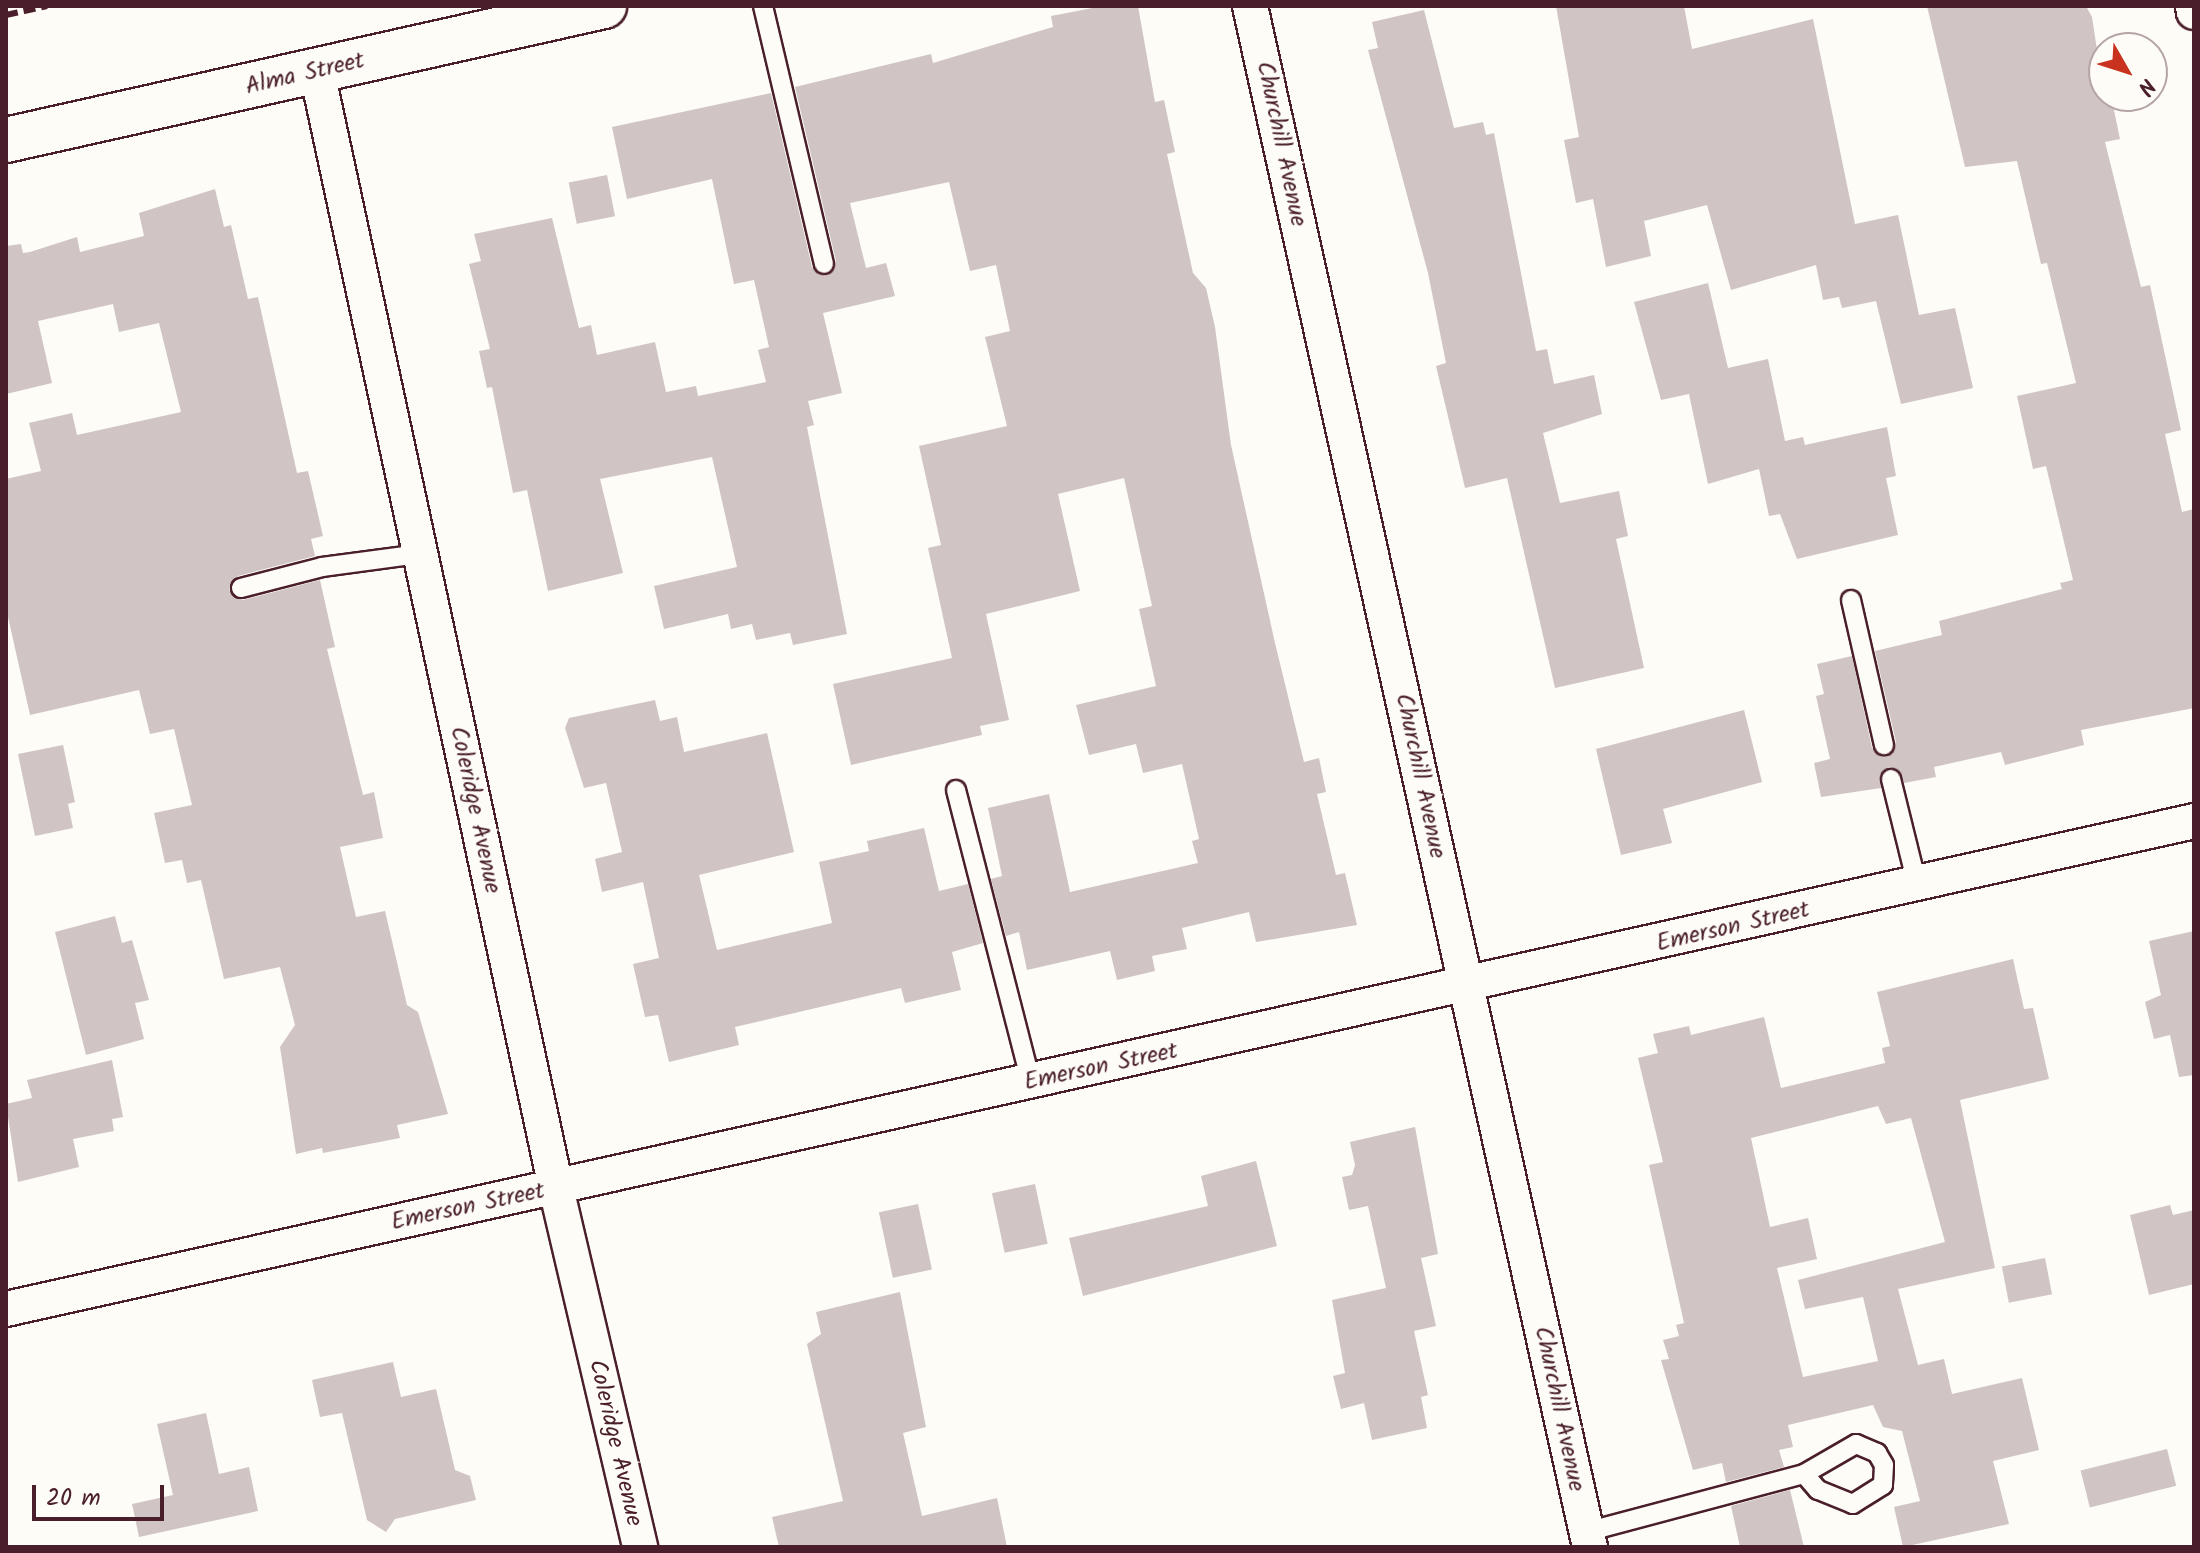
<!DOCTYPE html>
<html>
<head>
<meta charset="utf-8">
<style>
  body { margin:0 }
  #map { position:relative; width:2200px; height:1553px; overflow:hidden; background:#fdfcf7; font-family:Kalam,sans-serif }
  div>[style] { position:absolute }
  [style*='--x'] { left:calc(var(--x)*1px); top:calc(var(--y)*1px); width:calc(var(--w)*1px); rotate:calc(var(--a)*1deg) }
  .building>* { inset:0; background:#d0c5c4; transform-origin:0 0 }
  .roads { filter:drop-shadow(2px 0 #4a1f2b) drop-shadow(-2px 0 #4a1f2b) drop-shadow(0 2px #4a1f2b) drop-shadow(0 -2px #4a1f2b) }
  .lane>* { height:18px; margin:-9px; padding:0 9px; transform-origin:9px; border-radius:9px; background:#fdfcf7 }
  .street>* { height:34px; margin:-17px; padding:0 17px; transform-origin:17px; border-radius:17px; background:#fdfcf7 }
  .primary>* { height:44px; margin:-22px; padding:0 22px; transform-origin:22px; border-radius:22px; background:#fdfcf7 }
  .rail>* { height:6px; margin-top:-3px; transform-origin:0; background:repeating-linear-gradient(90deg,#4a1f2b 0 12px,transparent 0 18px) }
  span { translate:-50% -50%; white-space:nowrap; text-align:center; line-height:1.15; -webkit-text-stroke:7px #fdfcf7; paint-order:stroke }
  .street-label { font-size:24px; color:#4a1f2b }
  .frame { position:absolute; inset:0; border:8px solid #4a1f2b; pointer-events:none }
  .north { position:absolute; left:2088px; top:32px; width:80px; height:80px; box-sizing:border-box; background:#fdfcf7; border:2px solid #b5a4a5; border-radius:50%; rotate:129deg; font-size:22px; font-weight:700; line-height:32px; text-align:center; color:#4a1f2b }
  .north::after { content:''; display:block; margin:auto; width:28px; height:36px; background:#c8321e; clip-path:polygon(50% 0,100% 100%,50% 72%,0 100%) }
  .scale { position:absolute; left:32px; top:1485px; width:132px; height:36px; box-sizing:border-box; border:4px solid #4a1f2b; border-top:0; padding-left:10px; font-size:24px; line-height:28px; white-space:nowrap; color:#4a1f2b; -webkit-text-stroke:6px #fdfcf7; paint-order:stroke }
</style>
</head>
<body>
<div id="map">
  <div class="building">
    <i style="clip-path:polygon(1103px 6px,1138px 6px,1155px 102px,1164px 100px,1175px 152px,1167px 154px,1193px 273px,1206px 288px,1215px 327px,1231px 445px,1275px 643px,1304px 762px,1319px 758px,1326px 792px,1317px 794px,1336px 875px,1345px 873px,1357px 925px,1256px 942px,1249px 912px,1182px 928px,1187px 949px,1152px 956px,1155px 971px,1117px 980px,1110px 951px,1027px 970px,1019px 932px,1006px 936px,991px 879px,1002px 876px,988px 808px,1049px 794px,1070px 892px,1198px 863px,1192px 841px,1199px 839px,1182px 764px,1143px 773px,1136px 744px,1089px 755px,1076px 705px,1156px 686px,1139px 609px,1152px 606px,1124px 478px,1058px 494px,1080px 591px,986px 614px,1009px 720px,980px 726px,982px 735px,851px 765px,833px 684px,952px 658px,928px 548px,941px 545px,919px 446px,1007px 426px,985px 337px,1010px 331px,996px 265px,970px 271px,949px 182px,850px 203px,866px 268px,886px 263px,895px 296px,823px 313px,842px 393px,808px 401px,814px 425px,807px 427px,847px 634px,793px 645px,790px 633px,756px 640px,752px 624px,731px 629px,728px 614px,664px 629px,654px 586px,737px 567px,712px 457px,600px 479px,623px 573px,548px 591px,527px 490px,513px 493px,492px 387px,487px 388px,479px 351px,490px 349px,469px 264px,481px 261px,474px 234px,552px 218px,579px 328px,591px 325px,597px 355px,655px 342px,666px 392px,696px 386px,698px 396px,766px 382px,758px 350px,769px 347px,754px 280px,734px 284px,712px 179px,627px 199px,612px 127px,771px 93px,812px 267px,828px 275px,836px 261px,795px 87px,931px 54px,933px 63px,1053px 27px,1051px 16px)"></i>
    <i style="clip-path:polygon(1556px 6px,1684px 6px,1692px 49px,1813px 19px,1855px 224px,1898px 215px,1919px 315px,1955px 308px,1973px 388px,1901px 404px,1876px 301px,1842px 308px,1839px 297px,1823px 300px,1816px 265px,1731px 290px,1707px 205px,1644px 221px,1651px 256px,1606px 267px,1593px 199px,1576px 203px,1564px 140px,1579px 137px)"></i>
    <i style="clip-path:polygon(1927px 6px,2086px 6px,2092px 17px,2104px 96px,2111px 96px,2120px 139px,2105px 142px,2141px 287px,2150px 285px,2181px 430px,2165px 434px,2182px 512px,2194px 509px,2194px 708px,2081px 730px,2084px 745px,2005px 765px,2001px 752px,1934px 767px,1936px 777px,1904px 783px,1899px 770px,1889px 767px,1880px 775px,1881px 788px,1821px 797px,1814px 763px,1830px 759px,1816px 696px,1824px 694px,1817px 664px,1852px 656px,1872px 748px,1887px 756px,1896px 742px,1875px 651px,1942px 635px,1939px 621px,2062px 589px,2060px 583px,2073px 580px,2046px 466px,2033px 469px,2017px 396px,2076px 383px,2047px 263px,2041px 264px,2017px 161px,1965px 167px)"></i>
    <i style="clip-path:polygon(1424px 10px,1454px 128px,1483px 122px,1486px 135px,1494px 133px,1536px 351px,1547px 349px,1554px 384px,1594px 375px,1602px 414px,1543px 433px,1560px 503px,1619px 491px,1628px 536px,1616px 539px,1644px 668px,1555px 688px,1507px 478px,1465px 488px,1436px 366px,1446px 363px,1428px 273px,1368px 50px,1378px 48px,1372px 22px)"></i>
    <i style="left:607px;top:175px;width:42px;height:39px;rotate:79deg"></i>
    <i style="clip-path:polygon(215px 189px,224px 227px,231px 225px,248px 299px,258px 297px,297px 473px,308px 471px,323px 536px,311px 539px,315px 556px,238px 576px,229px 590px,243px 600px,320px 580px,335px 647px,327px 649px,363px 795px,374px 792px,383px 838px,340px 847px,356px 917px,385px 911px,407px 1005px,418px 1012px,448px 1114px,397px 1125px,400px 1138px,323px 1153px,322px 1148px,296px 1154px,280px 1047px,295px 1025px,280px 967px,224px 979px,201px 880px,187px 883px,182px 860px,165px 863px,154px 813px,192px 805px,174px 729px,150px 734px,139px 690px,30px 715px,6px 608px,6px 479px,41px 471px,29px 423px,72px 413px,77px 435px,181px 412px,159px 323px,119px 332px,113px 304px,38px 321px,52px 383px,6px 394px,6px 246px,21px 244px,23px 253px,30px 252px,77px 237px,80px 252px,144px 236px,139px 213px)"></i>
    <i style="clip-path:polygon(1708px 283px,1728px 368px,1768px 359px,1785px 441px,1803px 437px,1805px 445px,1887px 427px,1896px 476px,1886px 478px,1898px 535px,1797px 559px,1780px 514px,1769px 516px,1759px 469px,1708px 484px,1689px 394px,1661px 400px,1634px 302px)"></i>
    <i style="clip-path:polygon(655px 700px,660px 721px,677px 717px,684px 752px,767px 733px,794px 852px,699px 875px,717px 950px,832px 923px,819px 862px,869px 851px,867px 841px,924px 828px,939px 891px,968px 884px,983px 943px,952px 952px,961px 990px,905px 1003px,901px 988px,735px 1027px,739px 1045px,669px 1062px,658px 1015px,645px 1017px,633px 964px,659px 958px,643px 882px,602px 892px,595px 859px,622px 852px,606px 783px,584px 788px,565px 728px,569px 718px)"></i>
    <i style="clip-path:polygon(1744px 710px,1762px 782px,1663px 809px,1672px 843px,1621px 855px,1596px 749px)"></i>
    <i style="clip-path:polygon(63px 745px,75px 802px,68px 804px,73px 828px,35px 836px,18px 754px)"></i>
    <i style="clip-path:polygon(115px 916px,122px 943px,132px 940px,149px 1000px,135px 1003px,144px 1039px,86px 1055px,55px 932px)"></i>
    <i style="clip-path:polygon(2194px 931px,2194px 1075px,2179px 1077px,2170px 1035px,2154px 1039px,2145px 1002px,2161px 995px,2149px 941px)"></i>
    <i style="clip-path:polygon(evenodd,2013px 959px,2024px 1009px,2033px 1008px,2049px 1079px,1960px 1100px,1995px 1268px,1898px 1289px,1918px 1365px,1944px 1359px,1952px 1394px,2022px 1378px,2039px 1450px,1993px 1461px,2009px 1524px,1903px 1547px,1894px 1507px,1920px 1501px,1902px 1431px,1883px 1427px,1873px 1405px,1788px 1425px,1793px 1447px,1779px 1450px,1784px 1467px,1726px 1482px,1722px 1463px,1693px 1470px,1661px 1360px,1669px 1359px,1663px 1340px,1679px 1336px,1676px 1325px,1684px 1323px,1649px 1165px,1663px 1162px,1638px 1058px,1658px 1053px,1653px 1034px,1689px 1026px,1691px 1035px,1764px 1017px,1781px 1088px,1885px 1063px,1882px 1048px,1890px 1046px,1877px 992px,2013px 959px,1878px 1106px,1886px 1124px,1911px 1118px,1945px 1242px,1798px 1280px,1805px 1309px,1863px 1297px,1878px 1361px,1803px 1377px,1777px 1268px,1817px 1259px,1808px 1218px,1770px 1227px,1751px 1138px,1878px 1106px)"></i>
    <i style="clip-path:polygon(112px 1060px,123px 1117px,112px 1119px,114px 1131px,73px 1139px,79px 1167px,18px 1182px,6px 1104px,32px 1098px,27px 1080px)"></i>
    <i style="clip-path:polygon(1415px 1127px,1438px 1254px,1421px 1258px,1436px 1326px,1414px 1331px,1428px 1395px,1421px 1397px,1427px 1428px,1372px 1440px,1364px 1403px,1341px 1409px,1333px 1376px,1345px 1373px,1332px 1300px,1386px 1288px,1368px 1206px,1349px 1210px,1342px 1177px,1352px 1175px,1355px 1165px,1350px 1142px)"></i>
    <i style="clip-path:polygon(1256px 1161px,1277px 1246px,1083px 1296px,1069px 1238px,1208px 1206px,1201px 1176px)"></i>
    <i style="left:1035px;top:1184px;width:61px;height:44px;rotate:78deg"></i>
    <i style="left:918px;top:1204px;width:67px;height:40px;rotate:78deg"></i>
    <i style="clip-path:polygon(2170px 1205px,2173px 1215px,2194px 1210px,2194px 1284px,2149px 1295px,2130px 1215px)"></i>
    <i style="left:2045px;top:1258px;width:37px;height:44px;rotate:79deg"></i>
    <i style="clip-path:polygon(900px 1292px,926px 1427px,903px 1433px,922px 1516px,997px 1498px,1007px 1547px,779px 1547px,772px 1517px,843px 1501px,807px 1344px,821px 1334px,816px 1312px)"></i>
    <i style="clip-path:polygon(393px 1362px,401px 1397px,436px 1389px,455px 1470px,470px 1476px,476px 1500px,395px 1519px,386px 1532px,367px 1520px,342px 1413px,320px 1417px,312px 1380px)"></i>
    <i style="clip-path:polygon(206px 1413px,219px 1474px,249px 1467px,258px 1511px,139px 1537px,132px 1504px,173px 1495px,157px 1424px)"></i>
    <i style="left:2167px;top:1449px;width:38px;height:89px;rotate:76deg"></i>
    <i style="clip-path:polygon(1790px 1490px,1804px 1547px,1740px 1547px,1731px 1506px)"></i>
  </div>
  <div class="roads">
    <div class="lane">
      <i style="--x:763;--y:6;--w:265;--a:76.7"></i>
      <i style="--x:241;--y:588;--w:84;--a:-14.5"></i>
      <i style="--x:322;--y:567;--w:99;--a:-7.6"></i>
      <i style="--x:1851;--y:600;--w:149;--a:77.2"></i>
      <i style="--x:1891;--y:779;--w:108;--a:76.1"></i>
      <i style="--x:956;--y:790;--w:302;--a:75.6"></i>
      <i style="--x:1586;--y:1532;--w:226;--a:-14.9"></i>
      <i style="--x:1804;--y:1474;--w:60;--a:-30"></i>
      <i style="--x:1856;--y:1444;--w:23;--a:23"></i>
      <i style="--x:1877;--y:1453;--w:14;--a:60"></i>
      <i style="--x:1884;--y:1465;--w:20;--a:93"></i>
      <i style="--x:1883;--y:1485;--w:36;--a:148"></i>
      <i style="--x:1853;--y:1504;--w:38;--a:-158"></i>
      <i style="--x:1818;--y:1490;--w:21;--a:-131"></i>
    </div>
    <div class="street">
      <i style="--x:1250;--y:6;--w:1578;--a:77.56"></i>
      <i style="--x:2193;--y:6;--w:6;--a:81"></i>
      <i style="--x:317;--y:72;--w:1141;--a:77.91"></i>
      <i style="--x:556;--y:1188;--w:369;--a:76.8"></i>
      <i style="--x:6;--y:1309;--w:2242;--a:-12.57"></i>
    </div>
    <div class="primary">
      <i style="--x:6;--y:140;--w:613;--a:-12.63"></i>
    </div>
  </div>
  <div class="rail">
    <i style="--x:6;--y:15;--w:42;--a:-12.4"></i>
  </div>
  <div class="street-label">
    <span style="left:305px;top:74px;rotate:-13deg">Alma Street</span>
    <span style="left:1281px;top:144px;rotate:78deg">Churchill Avenue</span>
    <span style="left:1420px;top:776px;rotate:78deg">Churchill Avenue</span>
    <span style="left:475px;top:810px;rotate:78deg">Coleridge Avenue</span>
    <span style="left:1733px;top:927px;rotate:-13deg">Emerson Street</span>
    <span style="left:1101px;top:1067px;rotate:-12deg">Emerson Street</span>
    <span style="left:468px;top:1207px;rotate:-12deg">Emerson Street</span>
    <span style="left:1559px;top:1409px;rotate:78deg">Churchill Avenue</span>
    <span style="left:615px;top:1443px;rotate:77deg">Coleridge Avenue</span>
  </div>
  <div class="frame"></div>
  <div class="north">N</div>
  <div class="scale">20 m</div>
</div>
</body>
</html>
